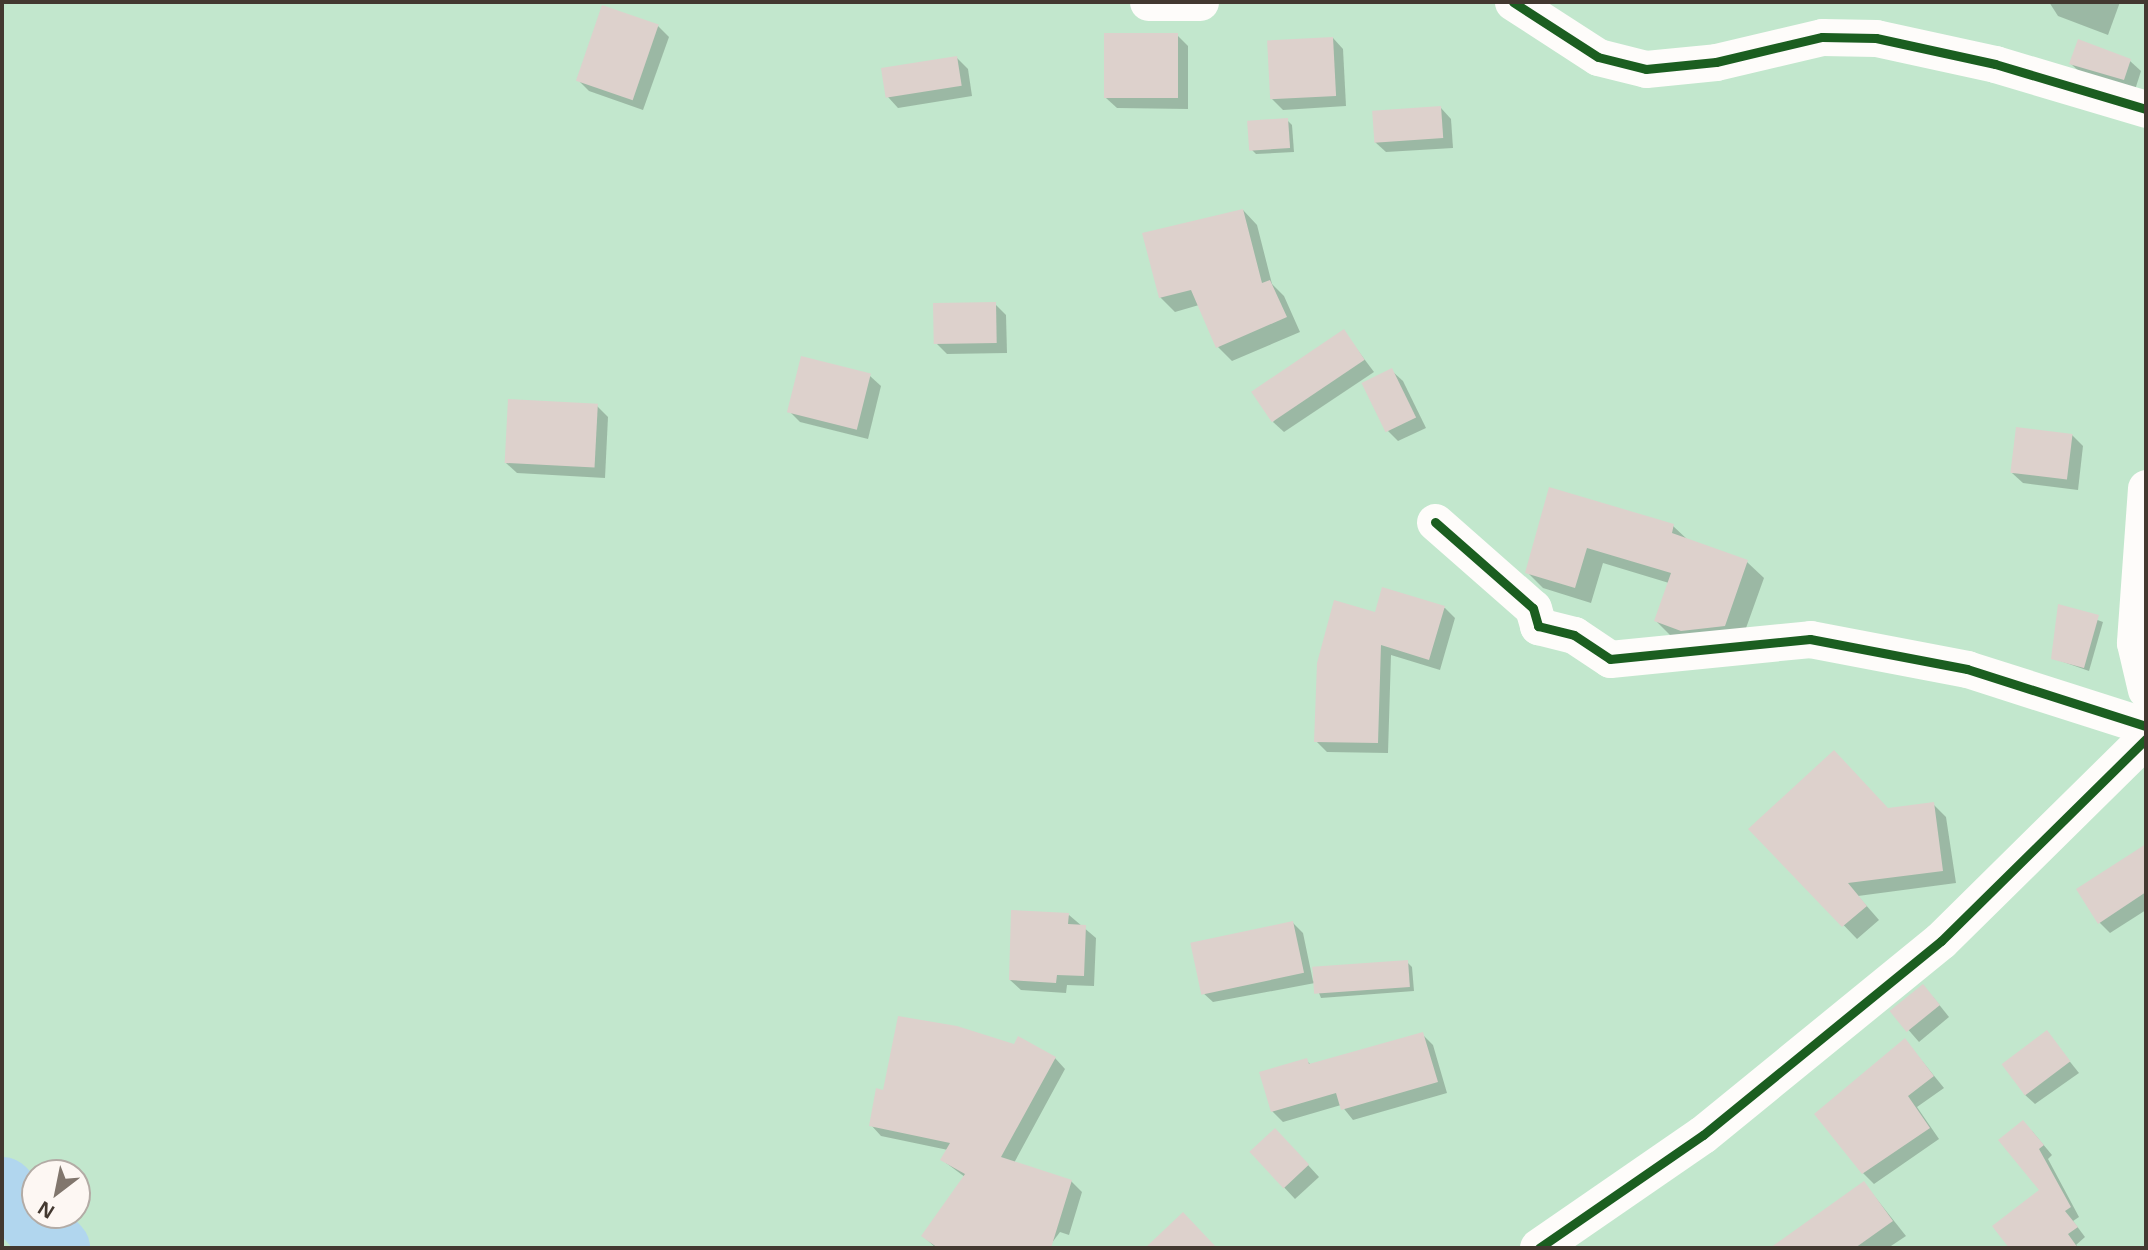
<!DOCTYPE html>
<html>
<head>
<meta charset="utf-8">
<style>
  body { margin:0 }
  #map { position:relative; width:2148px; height:1250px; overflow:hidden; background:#f5e8df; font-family:"Open Sans",sans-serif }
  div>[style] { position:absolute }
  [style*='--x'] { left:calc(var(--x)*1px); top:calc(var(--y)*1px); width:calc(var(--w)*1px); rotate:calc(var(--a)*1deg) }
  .green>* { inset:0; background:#c2e7cd }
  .shadow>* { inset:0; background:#0003 }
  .river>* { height:65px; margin:-32.5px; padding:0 32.5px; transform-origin:32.5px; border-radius:32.5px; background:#b1d6ee }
  .building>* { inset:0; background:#ddd1cc; transform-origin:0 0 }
  .minor>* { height:37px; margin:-18.5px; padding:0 18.5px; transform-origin:18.5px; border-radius:18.5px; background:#fefcfa }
  .tertiary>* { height:38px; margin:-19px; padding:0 19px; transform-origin:19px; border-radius:19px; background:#fefcfa }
  .cycleway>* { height:9px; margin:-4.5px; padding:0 4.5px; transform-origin:4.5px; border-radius:4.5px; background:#1b5e20 }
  span { translate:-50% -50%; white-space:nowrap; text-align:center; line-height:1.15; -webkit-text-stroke:7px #fdf7f3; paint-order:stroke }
  .frame { position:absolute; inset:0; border:4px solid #433830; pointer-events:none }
  .north { position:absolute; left:21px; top:1159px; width:70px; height:70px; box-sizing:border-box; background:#fdf7f3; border:2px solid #b3aba5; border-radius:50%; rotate:212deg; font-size:19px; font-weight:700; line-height:28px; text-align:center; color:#433830 }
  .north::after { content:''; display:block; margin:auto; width:24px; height:32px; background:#81766d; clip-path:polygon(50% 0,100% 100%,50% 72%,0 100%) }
</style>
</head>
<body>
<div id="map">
  <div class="green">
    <i style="clip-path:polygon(evenodd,2px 2px,2146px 2px,2146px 1248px,2px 1248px,2px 2px,35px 1173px,77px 1173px,77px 1215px,35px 1215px,35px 1173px)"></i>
  </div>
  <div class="shadow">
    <i style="clip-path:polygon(2049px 2px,2120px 2px,2108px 35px,2058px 16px)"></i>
    <i style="clip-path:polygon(658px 26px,669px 37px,643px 110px,589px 91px,578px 80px)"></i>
    <i style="clip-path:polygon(1177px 35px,1188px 46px,1188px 109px,1117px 108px,1106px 98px)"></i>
    <i style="clip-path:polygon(1333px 38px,1343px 49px,1346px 106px,1283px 110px,1272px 99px)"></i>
    <i style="clip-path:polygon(957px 58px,968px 69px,972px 96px,898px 108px,888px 97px)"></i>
    <i style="clip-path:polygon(2130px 61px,2141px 71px,2135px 90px,2082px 74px,2071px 64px)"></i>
    <i style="clip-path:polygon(1441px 108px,1451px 119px,1453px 148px,1386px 152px,1375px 142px)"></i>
    <i style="clip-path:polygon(1287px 120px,1292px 125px,1294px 152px,1256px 154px,1251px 149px)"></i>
    <i style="clip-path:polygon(1243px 210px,1257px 225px,1272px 284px,1284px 296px,1300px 332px,1232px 361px,1218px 347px,1199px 305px,1175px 312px,1160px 297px)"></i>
    <i style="clip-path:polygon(995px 304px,1006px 315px,1007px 353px,947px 354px,936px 343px)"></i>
    <i style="clip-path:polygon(1344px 332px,1374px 372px,1284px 432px,1273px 422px)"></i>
    <i style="clip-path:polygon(1392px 371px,1403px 381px,1426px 428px,1398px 441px,1387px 430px,1364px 384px)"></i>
    <i style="clip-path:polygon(870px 376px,881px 386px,868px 439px,800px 422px,789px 411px)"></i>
    <i style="clip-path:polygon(597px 406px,608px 417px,605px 478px,517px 473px,506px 463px)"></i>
    <i style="clip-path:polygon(2072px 435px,2083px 446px,2078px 490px,2023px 483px,2012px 473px)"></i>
    <i style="clip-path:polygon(1550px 489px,1673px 526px,1688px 540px,1747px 562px,1764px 578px,1741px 642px,1672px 637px,1656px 621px,1669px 583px,1603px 563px,1591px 603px,1543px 588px,1527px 572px)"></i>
    <i style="clip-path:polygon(2059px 606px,2103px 622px,2089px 671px,2052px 658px)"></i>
    <i style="clip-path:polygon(1445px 608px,1455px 618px,1440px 670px,1391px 655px,1388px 753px,1327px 752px,1316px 741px,1376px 615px)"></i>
    <i style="clip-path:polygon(1933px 804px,1946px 817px,1956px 883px,1858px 896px,1879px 920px,1857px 939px,1751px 829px)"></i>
    <i style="clip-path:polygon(2139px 850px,2146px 857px,2146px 910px,2110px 933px,2099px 922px)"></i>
    <i style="clip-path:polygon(1069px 915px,1096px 938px,1094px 986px,1067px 985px,1066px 993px,1021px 990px,1010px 980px)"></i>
    <i style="clip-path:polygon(1293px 923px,1303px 933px,1313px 981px,1407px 962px,1412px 967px,1414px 991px,1321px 998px,1315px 983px,1213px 1002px,1202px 992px)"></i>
    <i style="clip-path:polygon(1933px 997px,1949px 1017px,1919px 1042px,1892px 1011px)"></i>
    <i style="clip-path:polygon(2047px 1033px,2079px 1073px,2035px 1104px,2024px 1094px)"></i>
    <i style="clip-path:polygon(1422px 1034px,1433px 1045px,1447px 1093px,1353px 1120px,1341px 1105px,1283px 1122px,1272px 1111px,1306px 1060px,1311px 1065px)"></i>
    <i style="clip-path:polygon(1905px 1040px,1944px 1088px,1917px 1107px,1939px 1139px,1874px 1184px,1863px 1173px)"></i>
    <i style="clip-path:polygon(1055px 1058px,1065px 1069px,1014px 1163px,1071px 1181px,1082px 1192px,1069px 1235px,1060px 1232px,1048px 1248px,936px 1248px,923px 1236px,965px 1177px,942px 1160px,948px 1150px,881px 1136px,871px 1125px,884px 1092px)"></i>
    <i style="clip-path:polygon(2032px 1131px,2052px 1155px,2048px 1159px,2079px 1217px,2073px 1221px,2085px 1237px,2076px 1245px,2079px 1248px,2011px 1248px,1994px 1226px,2041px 1190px)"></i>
    <i style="clip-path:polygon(1286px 1141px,1319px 1177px,1295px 1199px,1251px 1152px)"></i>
    <i style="clip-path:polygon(1864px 1183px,1906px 1236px,1888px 1248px,1777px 1248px)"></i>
  </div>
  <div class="river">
    <i style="--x:2;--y:1189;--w:81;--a:47"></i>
  </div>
  <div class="building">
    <i style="left:602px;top:5px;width:60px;height:80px;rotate:19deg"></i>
    <i style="left:1104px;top:33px;width:74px;height:65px"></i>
    <i style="left:1333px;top:37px;width:59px;height:66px;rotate:87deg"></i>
    <i style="clip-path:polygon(2078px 39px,2131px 59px,2124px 80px,2069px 64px)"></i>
    <i style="left:957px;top:56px;width:30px;height:77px;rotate:81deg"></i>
    <i style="left:1441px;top:106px;width:32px;height:69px;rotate:86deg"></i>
    <i style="left:1288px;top:118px;width:30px;height:41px;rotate:86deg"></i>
    <i style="clip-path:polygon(1243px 209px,1262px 283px,1270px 280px,1287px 317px,1216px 348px,1191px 290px,1159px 298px,1142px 233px)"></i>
    <i style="left:996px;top:302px;width:41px;height:63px;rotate:89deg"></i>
    <i style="left:1344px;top:329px;width:37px;height:112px;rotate:56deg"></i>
    <i style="left:801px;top:356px;width:72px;height:58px;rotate:14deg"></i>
    <i style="left:1392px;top:368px;width:55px;height:34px;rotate:64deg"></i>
    <i style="left:508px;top:399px;width:90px;height:64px;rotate:3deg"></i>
    <i style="left:2016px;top:427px;width:57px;height:46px;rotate:7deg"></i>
    <i style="clip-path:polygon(1549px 487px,1674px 524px,1672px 533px,1748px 560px,1725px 626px,1681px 631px,1654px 621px,1671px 573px,1587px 548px,1575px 588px,1525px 573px)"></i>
    <i style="clip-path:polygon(1382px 587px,1445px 606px,1429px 660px,1381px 645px,1378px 743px,1314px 742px,1317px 663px,1334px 600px,1375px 612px)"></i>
    <i style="clip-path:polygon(2058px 604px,2099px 615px,2084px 668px,2051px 659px)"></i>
    <i style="clip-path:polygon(1834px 750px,1888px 808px,1934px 802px,1943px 871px,1848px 883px,1867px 906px,1842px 927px,1748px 829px)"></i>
    <i style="clip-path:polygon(2146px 844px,2146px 892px,2098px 924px,2076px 889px)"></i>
    <i style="clip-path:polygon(1011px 910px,1069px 913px,1068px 924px,1086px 925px,1084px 976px,1057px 975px,1056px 983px,1009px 980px)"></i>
    <i style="left:1293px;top:921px;width:53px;height:105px;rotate:78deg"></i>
    <i style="left:1408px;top:960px;width:27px;height:96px;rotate:86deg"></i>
    <i style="left:1923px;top:984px;width:27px;height:43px;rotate:51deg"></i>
    <i style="clip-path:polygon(898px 1016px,957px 1026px,1014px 1044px,1018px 1036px,1056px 1057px,1001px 1157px,1072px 1180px,1051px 1248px,938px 1248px,921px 1236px,965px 1174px,940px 1160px,950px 1143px,869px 1126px,876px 1088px,883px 1090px)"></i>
    <i style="left:2047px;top:1030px;width:39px;height:57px;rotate:53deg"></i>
    <i style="clip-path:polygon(1423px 1032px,1438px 1082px,1341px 1110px,1336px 1093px,1271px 1112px,1259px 1072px,1307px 1058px,1309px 1064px)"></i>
    <i style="clip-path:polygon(1905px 1038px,1934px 1076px,1908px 1096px,1930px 1128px,1862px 1174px,1814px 1114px)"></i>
    <i style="clip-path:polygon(2023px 1120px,2044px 1145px,2039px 1149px,2071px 1207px,2065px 1211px,2078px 1227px,2068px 1234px,2078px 1248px,2009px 1248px,1992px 1226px,2039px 1190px,1998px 1140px)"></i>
    <i style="left:1275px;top:1128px;width:50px;height:35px;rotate:47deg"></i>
    <i style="clip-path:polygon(1864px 1181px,1893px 1221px,1855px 1248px,1770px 1248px)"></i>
    <i style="clip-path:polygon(1183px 1212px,1217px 1248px,1145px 1248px)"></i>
  </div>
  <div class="minor">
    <i style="--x:1148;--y:2;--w:52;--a:0"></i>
    <i style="--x:1513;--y:2;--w:101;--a:32.9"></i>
    <i style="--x:1598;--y:57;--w:49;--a:14"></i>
    <i style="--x:1646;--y:69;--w:70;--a:-5.7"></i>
    <i style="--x:1716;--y:62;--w:109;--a:-13.3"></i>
    <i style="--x:1822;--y:37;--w:54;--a:1.1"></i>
    <i style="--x:1876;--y:38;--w:122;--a:12.3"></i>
    <i style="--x:1995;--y:64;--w:158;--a:16.6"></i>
    <i style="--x:2146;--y:488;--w:155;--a:94.1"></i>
    <i style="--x:2135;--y:643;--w:48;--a:76.8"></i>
    <i style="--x:1435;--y:522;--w:130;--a:41.3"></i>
    <i style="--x:1533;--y:608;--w:19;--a:74"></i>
    <i style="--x:1538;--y:626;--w:37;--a:14"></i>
    <i style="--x:1574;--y:635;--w:43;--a:33.7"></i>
    <i style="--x:1610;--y:659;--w:201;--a:-5.7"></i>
    <i style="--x:1810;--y:639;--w:160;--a:10.8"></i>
    <i style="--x:1967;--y:669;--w:188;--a:17.7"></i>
  </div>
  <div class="tertiary">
    <i style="--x:1539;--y:1248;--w:199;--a:-34.6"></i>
    <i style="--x:1703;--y:1135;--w:307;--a:-39.2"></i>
    <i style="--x:1941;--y:941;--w:288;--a:-44.6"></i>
  </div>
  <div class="cycleway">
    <i style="--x:1513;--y:2;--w:101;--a:32.9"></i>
    <i style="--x:1598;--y:57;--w:49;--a:14"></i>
    <i style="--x:1646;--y:69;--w:70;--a:-5.7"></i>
    <i style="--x:1716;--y:62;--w:109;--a:-13.3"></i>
    <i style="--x:1822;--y:37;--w:54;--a:1.1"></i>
    <i style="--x:1876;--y:38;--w:122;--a:12.3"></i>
    <i style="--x:1995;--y:64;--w:158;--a:16.6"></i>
    <i style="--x:1435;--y:522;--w:130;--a:41.3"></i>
    <i style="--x:1533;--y:608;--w:19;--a:74"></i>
    <i style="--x:1538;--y:626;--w:37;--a:14"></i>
    <i style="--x:1574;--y:635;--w:43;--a:33.7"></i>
    <i style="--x:1610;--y:659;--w:201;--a:-5.7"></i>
    <i style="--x:1810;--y:639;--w:160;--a:10.8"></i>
    <i style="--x:1967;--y:669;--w:188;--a:17.7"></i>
    <i style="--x:1539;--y:1248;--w:199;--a:-34.6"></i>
    <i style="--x:1703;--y:1135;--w:307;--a:-39.2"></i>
    <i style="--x:1941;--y:941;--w:288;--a:-44.6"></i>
  </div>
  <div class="frame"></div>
  <div class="north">N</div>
</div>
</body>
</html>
